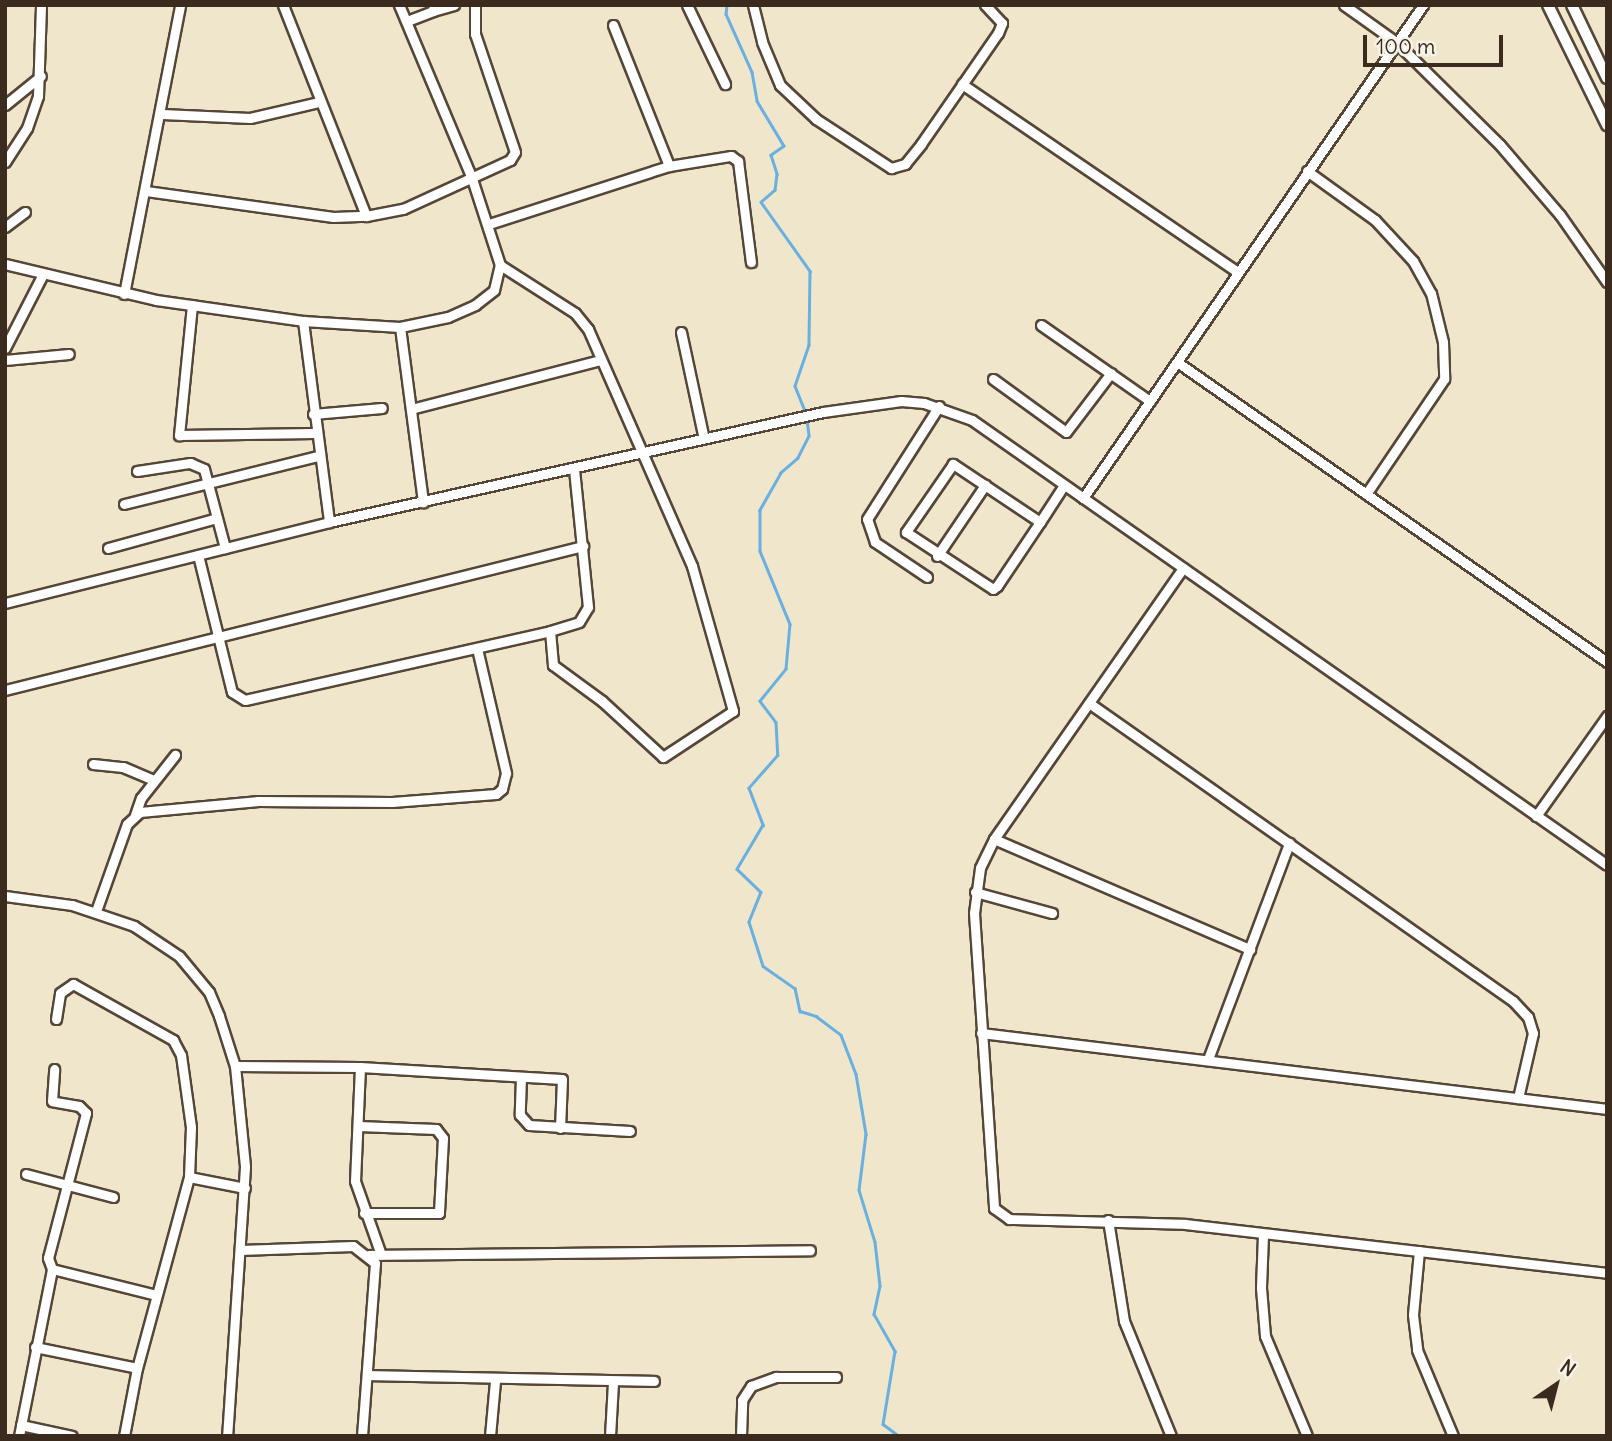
<!DOCTYPE html>
<html>
<head>
<meta charset="utf-8">
<style>
  body { margin:0 }
  #map { position:relative; width:1612px; height:1441px; overflow:hidden; background:#f0e6cb; font-family:Delius,sans-serif }
  div>[style] { position:absolute }
  [style*='--x'] { left:calc(var(--x)*1px); top:calc(var(--y)*1px); width:calc(var(--w)*1px); rotate:calc(var(--a)*1deg) }
  .stream>* { height:2.5px; margin:-1.25px; padding:0 1.25px; transform-origin:1.25px; border-radius:1.25px; background:#69b0e0 }
  .roads { filter:drop-shadow(2px 0 #564638) drop-shadow(-2px 0 #564638) drop-shadow(0 2px #564638) drop-shadow(0 -2px #564638) }
  .minor>* { height:9px; margin:-4.5px; padding:0 4.5px; transform-origin:4.5px; border-radius:4.5px; background:#fff }
  .major>* { height:10px; margin:-5px; padding:0 5px; transform-origin:5px; border-radius:5px; background:#fff }
  span { translate:-50% -50%; white-space:nowrap; text-align:center; line-height:1.15; -webkit-text-stroke:5px #f7f3e8; paint-order:stroke }
  .frame { position:absolute; inset:0; border:7px solid #3b2a1e; pointer-events:none }
  .north { position:absolute; left:1521px; top:1350px; width:70px; height:70px; -webkit-text-stroke:5px #f7f3e8; paint-order:stroke; rotate:35deg; font-size:19px; font-weight:700; line-height:28px; text-align:center; color:#3b2a1e }
  .north::after { content:''; display:block; margin:auto; width:24px; height:32px; background:#3b2a1e; clip-path:polygon(50% 0,100% 100%,50% 72%,0 100%) }
  .scale { position:absolute; left:1363px; top:35px; width:140px; height:32px; box-sizing:border-box; border:4px solid #3b2a1e; border-top:0; padding-left:9px; font-size:21px; line-height:24px; white-space:nowrap; color:#3b2a1e; -webkit-text-stroke:5px #f7f3e8; paint-order:stroke }
</style>
</head>
<body>
<div id="map">
  <div class="stream">
    <i style="--x:727;--y:5;--w:9;--a:96"></i>
    <i style="--x:726;--y:14;--w:64;--a:65.9"></i>
    <i style="--x:752;--y:72;--w:29;--a:80"></i>
    <i style="--x:757;--y:101;--w:52;--a:59"></i>
    <i style="--x:784;--y:146;--w:16;--a:145"></i>
    <i style="--x:771;--y:155;--w:20;--a:72"></i>
    <i style="--x:777;--y:174;--w:16;--a:97"></i>
    <i style="--x:775;--y:190;--w:18;--a:139"></i>
    <i style="--x:761;--y:202;--w:85;--a:54.6"></i>
    <i style="--x:810;--y:271;--w:74;--a:90.8"></i>
    <i style="--x:809;--y:345;--w:43;--a:108.9"></i>
    <i style="--x:795;--y:386;--w:29;--a:68"></i>
    <i style="--x:807;--y:419;--w:17;--a:83"></i>
    <i style="--x:809;--y:436;--w:25;--a:117"></i>
    <i style="--x:798;--y:458;--w:23;--a:139"></i>
    <i style="--x:781;--y:473;--w:43;--a:119.6"></i>
    <i style="--x:760;--y:510;--w:41;--a:90"></i>
    <i style="--x:760;--y:551;--w:79;--a:67.7"></i>
    <i style="--x:790;--y:624;--w:45;--a:95.1"></i>
    <i style="--x:786;--y:669;--w:41;--a:129.1"></i>
    <i style="--x:760;--y:701;--w:26;--a:53"></i>
    <i style="--x:776;--y:722;--w:33;--a:87"></i>
    <i style="--x:778;--y:755;--w:44;--a:131.3"></i>
    <i style="--x:749;--y:788;--w:40;--a:69"></i>
    <i style="--x:763;--y:825;--w:51;--a:120.6"></i>
    <i style="--x:737;--y:869;--w:33;--a:44"></i>
    <i style="--x:761;--y:892;--w:32;--a:112"></i>
    <i style="--x:749;--y:922;--w:46;--a:72.3"></i>
    <i style="--x:763;--y:966;--w:39;--a:35"></i>
    <i style="--x:795;--y:988;--w:24;--a:78"></i>
    <i style="--x:800;--y:1011;--w:17;--a:17"></i>
    <i style="--x:816;--y:1016;--w:31;--a:37"></i>
    <i style="--x:841;--y:1035;--w:42;--a:69"></i>
    <i style="--x:856;--y:1074;--w:61;--a:80.5"></i>
    <i style="--x:866;--y:1134;--w:56;--a:97.1"></i>
    <i style="--x:859;--y:1190;--w:54;--a:72.9"></i>
    <i style="--x:875;--y:1242;--w:44;--a:83.5"></i>
    <i style="--x:880;--y:1286;--w:29;--a:102"></i>
    <i style="--x:874;--y:1314;--w:43;--a:60.4"></i>
    <i style="--x:895;--y:1351;--w:74;--a:99.3"></i>
    <i style="--x:883;--y:1424;--w:20;--a:37"></i>
  </div>
  <div class="roads">
    <div class="minor">
      <i style="--x:283;--y:5;--w:227;--a:68.5"></i>
      <i style="--x:687;--y:5;--w:88;--a:64.3"></i>
      <i style="--x:753;--y:5;--w:38;--a:76"></i>
      <i style="--x:762;--y:42;--w:47;--a:67.3"></i>
      <i style="--x:780;--y:85;--w:50;--a:43.4"></i>
      <i style="--x:816;--y:119;--w:90;--a:33.2"></i>
      <i style="--x:891;--y:168;--w:15;--a:-16"></i>
      <i style="--x:905;--y:164;--w:26;--a:-51"></i>
      <i style="--x:921;--y:144;--w:135;--a:-55.3"></i>
      <i style="--x:998;--y:33;--w:11;--a:-68"></i>
      <i style="--x:1002;--y:23;--w:25;--a:-133"></i>
      <i style="--x:1344;--y:5;--w:64;--a:35.4"></i>
      <i style="--x:1396;--y:42;--w:146;--a:44.7"></i>
      <i style="--x:1500;--y:145;--w:92;--a:49.4"></i>
      <i style="--x:1560;--y:215;--w:82;--a:55"></i>
      <i style="--x:433;--y:11;--w:22;--a:-16"></i>
      <i style="--x:407;--y:21;--w:28;--a:-21"></i>
      <i style="--x:433;--y:11;--w:6;--a:-81"></i>
      <i style="--x:613;--y:25;--w:152;--a:68.3"></i>
      <i style="--x:962;--y:84;--w:334;--a:34.3"></i>
      <i style="--x:5;--y:105;--w:46;--a:-38.9"></i>
      <i style="--x:162;--y:114;--w:88;--a:2.6"></i>
      <i style="--x:250;--y:118;--w:70;--a:-13.2"></i>
      <i style="--x:5;--y:162;--w:40;--a:-57.1"></i>
      <i style="--x:27;--y:128;--w:34;--a:-71"></i>
      <i style="--x:38;--y:96;--w:91;--a:-88.1"></i>
      <i style="--x:1307;--y:171;--w:84;--a:35.8"></i>
      <i style="--x:1375;--y:220;--w:56;--a:47.2"></i>
      <i style="--x:1413;--y:261;--w:37;--a:61"></i>
      <i style="--x:1431;--y:293;--w:50;--a:76.2"></i>
      <i style="--x:1443;--y:342;--w:37;--a:88"></i>
      <i style="--x:1444;--y:379;--w:139;--a:124.1"></i>
      <i style="--x:146;--y:191;--w:189;--a:7.9"></i>
      <i style="--x:333;--y:217;--w:33;--a:-2"></i>
      <i style="--x:366;--y:216;--w:38;--a:-11"></i>
      <i style="--x:403;--y:209;--w:118;--a:-24.6"></i>
      <i style="--x:510;--y:160;--w:9;--a:-58"></i>
      <i style="--x:515;--y:152;--w:125;--a:-108.7"></i>
      <i style="--x:475;--y:34;--w:29;--a:-90"></i>
      <i style="--x:489;--y:224;--w:189;--a:-17.9"></i>
      <i style="--x:669;--y:166;--w:63;--a:-9.2"></i>
      <i style="--x:731;--y:156;--w:9;--a:36"></i>
      <i style="--x:738;--y:161;--w:102;--a:82.7"></i>
      <i style="--x:5;--y:227;--w:25;--a:-37"></i>
      <i style="--x:5;--y:264;--w:155;--a:13.4"></i>
      <i style="--x:156;--y:300;--w:148;--a:8.1"></i>
      <i style="--x:303;--y:321;--w:97;--a:3.5"></i>
      <i style="--x:400;--y:327;--w:49;--a:-11.8"></i>
      <i style="--x:448;--y:317;--w:30;--a:-24"></i>
      <i style="--x:475;--y:305;--w:24;--a:-38"></i>
      <i style="--x:494;--y:290;--w:26;--a:-77"></i>
      <i style="--x:500;--y:265;--w:94;--a:-108"></i>
      <i style="--x:471;--y:176;--w:186;--a:-112.8"></i>
      <i style="--x:500;--y:265;--w:89;--a:32.6"></i>
      <i style="--x:575;--y:313;--w:21;--a:51"></i>
      <i style="--x:588;--y:329;--w:259;--a:66.3"></i>
      <i style="--x:692;--y:566;--w:151;--a:74.2"></i>
      <i style="--x:733;--y:711;--w:84;--a:146.7"></i>
      <i style="--x:663;--y:757;--w:83;--a:-137.4"></i>
      <i style="--x:602;--y:701;--w:61;--a:-143.7"></i>
      <i style="--x:553;--y:665;--w:34;--a:-95"></i>
      <i style="--x:124;--y:294;--w:294;--a:-79"></i>
      <i style="--x:192;--y:305;--w:131;--a:95.7"></i>
      <i style="--x:179;--y:435;--w:135;--a:-0.8"></i>
      <i style="--x:303;--y:321;--w:203;--a:82.6"></i>
      <i style="--x:1041;--y:325;--w:133;--a:34.9"></i>
      <i style="--x:400;--y:327;--w:177;--a:82.5"></i>
      <i style="--x:681;--y:332;--w:109;--a:77.9"></i>
      <i style="--x:5;--y:348;--w:83;--a:-62.8"></i>
      <i style="--x:5;--y:360;--w:64;--a:-5.4"></i>
      <i style="--x:1177;--y:362;--w:524;--a:34.9"></i>
      <i style="--x:993;--y:379;--w:90;--a:36"></i>
      <i style="--x:1066;--y:432;--w:74;--a:-52.7"></i>
      <i style="--x:411;--y:409;--w:196;--a:-14.5"></i>
      <i style="--x:313;--y:414;--w:69;--a:-5"></i>
      <i style="--x:137;--y:471;--w:54;--a:-8.6"></i>
      <i style="--x:190;--y:463;--w:15;--a:23"></i>
      <i style="--x:204;--y:469;--w:82;--a:75.1"></i>
      <i style="--x:1083;--y:498;--w:599;--a:-55.41"></i>
      <i style="--x:124;--y:504;--w:200;--a:-13.9"></i>
      <i style="--x:1040;--y:522;--w:105;--a:-146.3"></i>
      <i style="--x:953;--y:464;--w:83;--a:124.7"></i>
      <i style="--x:906;--y:532;--w:104;--a:33.2"></i>
      <i style="--x:993;--y:589;--w:5;--a:-37"></i>
      <i style="--x:997;--y:586;--w:77;--a:-56.1"></i>
      <i style="--x:1040;--y:522;--w:44;--a:-57"></i>
      <i style="--x:108;--y:548;--w:113;--a:-15.4"></i>
      <i style="--x:198;--y:555;--w:141;--a:76.1"></i>
      <i style="--x:232;--y:692;--w:15;--a:32"></i>
      <i style="--x:245;--y:700;--w:313;--a:-12.7"></i>
      <i style="--x:550;--y:631;--w:30;--a:-17"></i>
      <i style="--x:579;--y:622;--w:17;--a:-59"></i>
      <i style="--x:588;--y:607;--w:139;--a:-95.8"></i>
      <i style="--x:937;--y:556;--w:86;--a:-55.9"></i>
      <i style="--x:1183;--y:568;--w:330;--a:124.9"></i>
      <i style="--x:994;--y:839;--w:32;--a:116"></i>
      <i style="--x:980;--y:868;--w:45;--a:97.6"></i>
      <i style="--x:974;--y:913;--w:296;--a:86.1"></i>
      <i style="--x:994;--y:1208;--w:19;--a:36"></i>
      <i style="--x:1009;--y:1219;--w:176;--a:1.6"></i>
      <i style="--x:1185;--y:1224;--w:425;--a:6.6"></i>
      <i style="--x:927;--y:577;--w:63;--a:-146.1"></i>
      <i style="--x:875;--y:542;--w:24;--a:-109"></i>
      <i style="--x:867;--y:519;--w:134;--a:-57.5"></i>
      <i style="--x:5;--y:603;--w:334;--a:-14"></i>
      <i style="--x:329;--y:522;--w:506;--a:-12.55"></i>
      <i style="--x:823;--y:412;--w:79;--a:-8"></i>
      <i style="--x:901;--y:401;--w:23;--a:5"></i>
      <i style="--x:924;--y:403;--w:51;--a:19.5"></i>
      <i style="--x:972;--y:420;--w:775;--a:35.02"></i>
      <i style="--x:5;--y:690;--w:596;--a:-13.99"></i>
      <i style="--x:1089;--y:703;--w:518;--a:35.1"></i>
      <i style="--x:1513;--y:1001;--w:22;--a:47"></i>
      <i style="--x:1528;--y:1017;--w:17;--a:73"></i>
      <i style="--x:1533;--y:1033;--w:67;--a:103"></i>
      <i style="--x:93;--y:764;--w:30;--a:6"></i>
      <i style="--x:123;--y:767;--w:33;--a:23"></i>
      <i style="--x:135;--y:815;--w:18;--a:-71"></i>
      <i style="--x:141;--y:798;--w:55;--a:-51.7"></i>
      <i style="--x:1536;--y:816;--w:123;--a:-54.6"></i>
      <i style="--x:994;--y:839;--w:279;--a:23.3"></i>
      <i style="--x:975;--y:892;--w:80;--a:15.3"></i>
      <i style="--x:5;--y:896;--w:68;--a:7.7"></i>
      <i style="--x:72;--y:905;--w:65;--a:18.7"></i>
      <i style="--x:134;--y:926;--w:54;--a:33.7"></i>
      <i style="--x:179;--y:956;--w:47;--a:50.2"></i>
      <i style="--x:209;--y:992;--w:26;--a:67"></i>
      <i style="--x:219;--y:1016;--w:52;--a:72.3"></i>
      <i style="--x:235;--y:1066;--w:101;--a:84.3"></i>
      <i style="--x:245;--y:1167;--w:270;--a:93.8"></i>
      <i style="--x:96;--y:911;--w:92;--a:-70.4"></i>
      <i style="--x:127;--y:824;--w:18;--a:-43"></i>
      <i style="--x:140;--y:812;--w:119;--a:-5.3"></i>
      <i style="--x:258;--y:801;--w:134;--a:0.4"></i>
      <i style="--x:392;--y:802;--w:104;--a:-4.4"></i>
      <i style="--x:496;--y:794;--w:8;--a:-40"></i>
      <i style="--x:502;--y:789;--w:16;--a:-76"></i>
      <i style="--x:506;--y:773;--w:128;--a:-103.1"></i>
      <i style="--x:56;--y:1019;--w:26;--a:-81"></i>
      <i style="--x:60;--y:993;--w:16;--a:-35"></i>
      <i style="--x:73;--y:984;--w:115;--a:29.2"></i>
      <i style="--x:173;--y:1040;--w:17;--a:62"></i>
      <i style="--x:181;--y:1055;--w:73;--a:82.1"></i>
      <i style="--x:191;--y:1127;--w:50;--a:92.3"></i>
      <i style="--x:189;--y:1177;--w:198;--a:105.2"></i>
      <i style="--x:137;--y:1368;--w:69;--a:100.8"></i>
      <i style="--x:981;--y:1033;--w:631;--a:6.92"></i>
      <i style="--x:1208;--y:1059;--w:231;--a:-69.4"></i>
      <i style="--x:235;--y:1066;--w:125;--a:0.5"></i>
      <i style="--x:360;--y:1067;--w:202;--a:3.4"></i>
      <i style="--x:562;--y:1079;--w:49;--a:92.3"></i>
      <i style="--x:360;--y:1067;--w:114;--a:92.5"></i>
      <i style="--x:355;--y:1181;--w:78;--a:70.6"></i>
      <i style="--x:521;--y:1077;--w:38;--a:92"></i>
      <i style="--x:520;--y:1115;--w:13;--a:48"></i>
      <i style="--x:529;--y:1125;--w:101;--a:3.4"></i>
      <i style="--x:358;--y:1126;--w:78;--a:2.2"></i>
      <i style="--x:436;--y:1129;--w:11;--a:52"></i>
      <i style="--x:443;--y:1138;--w:75;--a:93.1"></i>
      <i style="--x:439;--y:1213;--w:75;--a:180"></i>
      <i style="--x:26;--y:1174;--w:90;--a:14.8"></i>
      <i style="--x:189;--y:1177;--w:57;--a:11.1"></i>
      <i style="--x:1108;--y:1220;--w:102;--a:81"></i>
      <i style="--x:1124;--y:1321;--w:124;--a:67.8"></i>
      <i style="--x:1263;--y:1235;--w:53;--a:92.2"></i>
      <i style="--x:1261;--y:1288;--w:48;--a:85.2"></i>
      <i style="--x:1265;--y:1336;--w:108;--a:67.2"></i>
      <i style="--x:240;--y:1250;--w:113;--a:-2"></i>
      <i style="--x:353;--y:1246;--w:28;--a:38"></i>
      <i style="--x:375;--y:1263;--w:173;--a:94.3"></i>
      <i style="--x:1419;--y:1251;--w:64;--a:95.4"></i>
      <i style="--x:1413;--y:1315;--w:35;--a:83"></i>
      <i style="--x:1417;--y:1350;--w:93;--a:67.3"></i>
      <i style="--x:369;--y:1255;--w:441;--a:-0.6"></i>
      <i style="--x:52;--y:1269;--w:107;--a:14"></i>
      <i style="--x:35;--y:1347;--w:104;--a:11.6"></i>
      <i style="--x:369;--y:1375;--w:285;--a:1.2"></i>
      <i style="--x:21;--y:1425;--w:52;--a:12.2"></i>
      <i style="--x:19;--y:1436;--w:170;--a:-78.8"></i>
      <i style="--x:52;--y:1269;--w:12;--a:-110"></i>
      <i style="--x:48;--y:1258;--w:150;--a:-75.3"></i>
      <i style="--x:86;--y:1113;--w:10;--a:-135"></i>
      <i style="--x:79;--y:1106;--w:27;--a:-170"></i>
      <i style="--x:52;--y:1101;--w:32;--a:-86"></i>
      <i style="--x:490;--y:1436;--w:55;--a:-84.8"></i>
      <i style="--x:610;--y:1436;--w:53;--a:-86.8"></i>
      <i style="--x:741;--y:1436;--w:36;--a:-88"></i>
      <i style="--x:742;--y:1400;--w:17;--a:-57"></i>
      <i style="--x:751;--y:1386;--w:27;--a:-20"></i>
      <i style="--x:776;--y:1377;--w:60;--a:0"></i>
    </div>
    <div class="major">
      <i style="--x:1548;--y:5;--w:134;--a:63.8"></i>
      <i style="--x:1572;--y:5;--w:81;--a:64.4"></i>
    </div>
  </div>
  <div class="frame"></div>
  <div class="north">N</div>
  <div class="scale">100 m</div>
</div>
</body>
</html>
